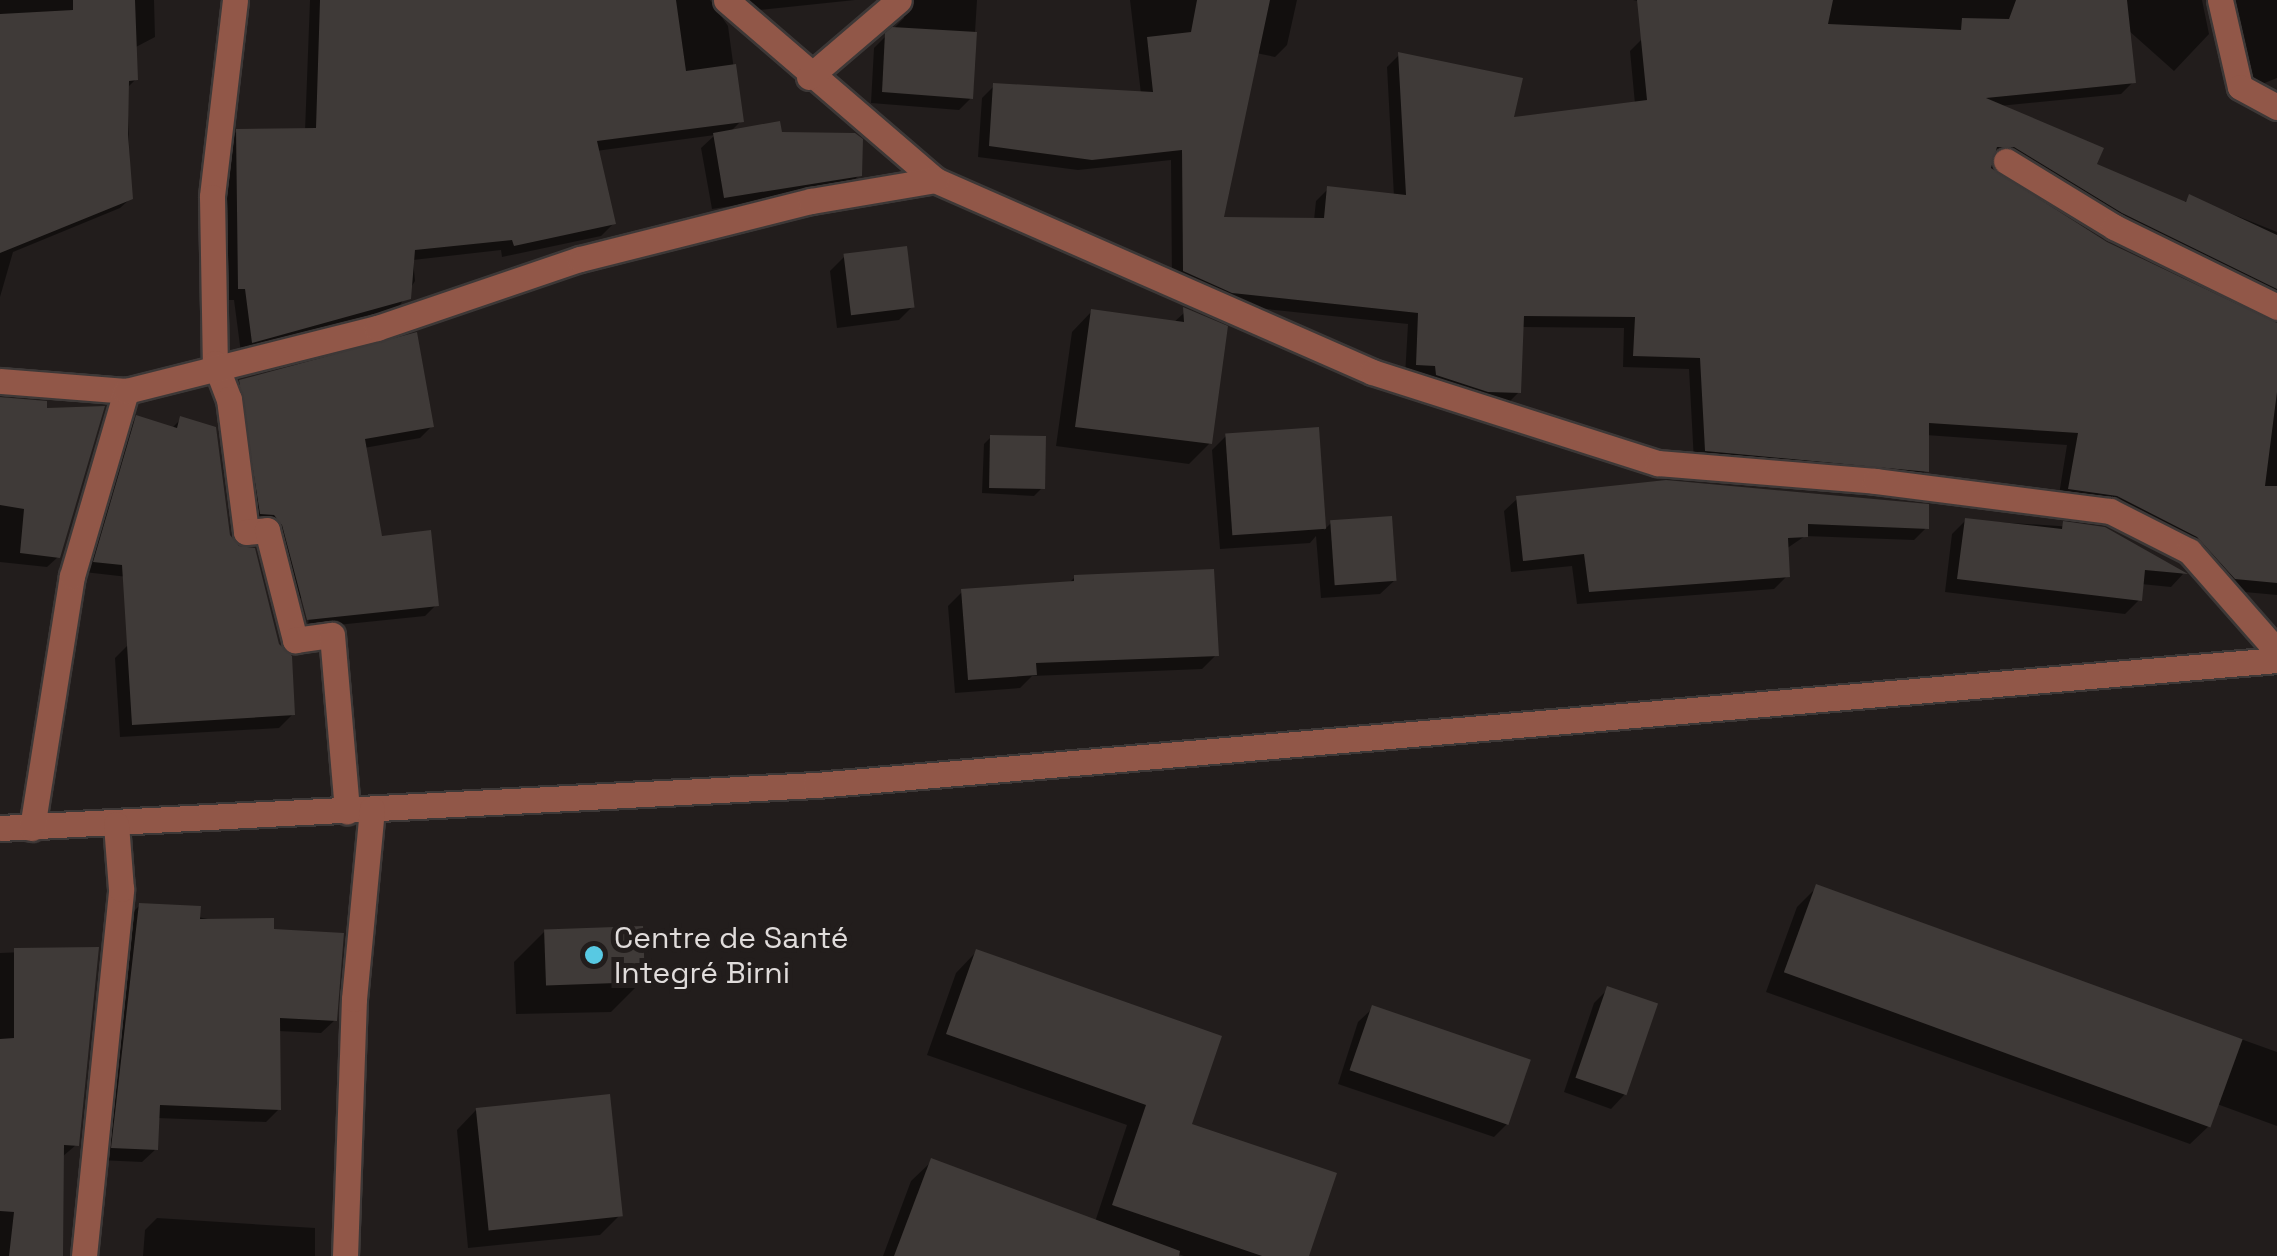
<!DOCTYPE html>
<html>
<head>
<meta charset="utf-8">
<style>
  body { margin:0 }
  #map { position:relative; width:2277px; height:1256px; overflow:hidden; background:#221d1c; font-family:"Space Grotesk",sans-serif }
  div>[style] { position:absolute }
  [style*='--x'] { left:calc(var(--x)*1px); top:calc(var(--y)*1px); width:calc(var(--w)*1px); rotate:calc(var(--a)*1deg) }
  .shadow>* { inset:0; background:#0007 }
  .building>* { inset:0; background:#3f3a38; transform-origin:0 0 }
  .roads { filter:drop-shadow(2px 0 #3d3837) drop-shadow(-2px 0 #3d3837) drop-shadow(0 2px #3d3837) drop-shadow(0 -2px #3d3837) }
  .minor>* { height:25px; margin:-12.5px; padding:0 12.5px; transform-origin:12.5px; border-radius:12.5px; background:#915748 }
  .dots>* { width:28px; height:28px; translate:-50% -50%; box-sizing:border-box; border:5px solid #221d1c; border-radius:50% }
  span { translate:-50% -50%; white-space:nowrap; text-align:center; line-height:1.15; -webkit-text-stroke:10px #221d1c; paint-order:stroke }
  .poi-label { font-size:30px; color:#e0dcdb }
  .left { translate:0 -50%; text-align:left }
</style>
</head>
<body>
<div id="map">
  <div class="shadow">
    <i style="clip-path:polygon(0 0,154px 0,155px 37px,134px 48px,136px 79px,127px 88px,131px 198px,120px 208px,13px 252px,0 297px)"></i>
    <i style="clip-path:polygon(310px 0,710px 0,728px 26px,741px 121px,730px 132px,780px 135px,859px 175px,846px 188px,712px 209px,701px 148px,715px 135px,596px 151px,613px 224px,601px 236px,502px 257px,501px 250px,413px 260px,415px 281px,397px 310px,241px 353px,234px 300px,227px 300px,225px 143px,237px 131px,305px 131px)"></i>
    <i style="clip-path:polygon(726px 0,855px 0,740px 12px)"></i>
    <i style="clip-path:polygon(895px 0,977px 0,971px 98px,959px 110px,871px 103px,874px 48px,904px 18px)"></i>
    <i style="clip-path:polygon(1130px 0,1297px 0,1287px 45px,1275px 57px,1256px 53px,1221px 219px,1314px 220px,1316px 201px,1328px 189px,1394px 197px,1387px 67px,1399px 55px,1511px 120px,1635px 104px,1630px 51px,1642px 39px,1754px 26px,1633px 0,2202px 0,2209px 34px,2174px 71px,2128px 30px,2133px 82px,2121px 94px,1999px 106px,2094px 165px,2183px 204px,2190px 197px,2277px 232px,2277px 311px,2001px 158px,1991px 161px,1995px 176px,2104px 243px,2277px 324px,2277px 595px,2223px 590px,2184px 548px,2058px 501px,2067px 445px,1926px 435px,1926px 470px,1914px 482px,1694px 462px,1689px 369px,1623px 367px,1624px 328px,1521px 327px,1519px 392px,1507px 404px,1405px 376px,1408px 324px,1219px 304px,1172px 283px,1171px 160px,1078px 170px,978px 157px,982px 98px,994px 86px,1141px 94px)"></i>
    <i style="clip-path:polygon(2213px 0,2277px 0,2277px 78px,2252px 88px)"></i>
    <i style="clip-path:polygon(844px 257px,913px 306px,899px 320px,837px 328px,830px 271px)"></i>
    <i style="clip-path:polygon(1092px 311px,1173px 323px,1184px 313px,1210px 443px,1189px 464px,1056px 446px,1072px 332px)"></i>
    <i style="clip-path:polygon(240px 382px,431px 427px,420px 438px,364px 448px,380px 539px,436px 605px,425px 616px,308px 628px,310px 599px,287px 597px,249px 525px,229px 393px)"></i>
    <i style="clip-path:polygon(0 397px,44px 403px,58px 557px,47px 567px,0 562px)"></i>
    <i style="clip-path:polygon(137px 418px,171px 429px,181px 419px,251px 591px,84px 572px,126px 428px)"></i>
    <i style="clip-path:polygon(1317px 429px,1324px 530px,1331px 523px,1395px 580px,1380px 594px,1321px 598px,1316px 536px,1310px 543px,1220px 549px,1212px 450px,1226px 436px)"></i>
    <i style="clip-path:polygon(991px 437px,1041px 489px,1034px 496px,982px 493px,984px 444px)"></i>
    <i style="clip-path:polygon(1517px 499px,1926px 528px,1914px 540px,1805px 536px,1786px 549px,1787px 576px,1774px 589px,1577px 604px,1572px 566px,1511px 572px,1504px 511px)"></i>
    <i style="clip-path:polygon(1966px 520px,2104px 529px,2183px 574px,2171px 587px,2141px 584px,2139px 600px,2125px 614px,1945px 592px,1952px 534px)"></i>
    <i style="clip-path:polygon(1075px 577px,1216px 655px,1202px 669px,1032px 676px,1020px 688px,955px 693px,948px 606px,962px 592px,1068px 584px)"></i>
    <i style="clip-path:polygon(128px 645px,293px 714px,279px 728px,120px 737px,115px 658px)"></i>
    <i style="clip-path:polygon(1817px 887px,2277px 1052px,2277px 1126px,2217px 1104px,2210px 1125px,2190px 1144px,1766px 992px,1797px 907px)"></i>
    <i style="clip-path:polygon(140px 905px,271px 932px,335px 1020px,321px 1033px,278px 1031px,279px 1109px,266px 1122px,157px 1118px,156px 1149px,142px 1162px,99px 1160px,127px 918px)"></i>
    <i style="clip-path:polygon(545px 931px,642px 981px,611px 1012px,516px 1014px,514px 962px)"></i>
    <i style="clip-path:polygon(96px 949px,76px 1145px,62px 1157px,51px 1256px,0 1256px,0 953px)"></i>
    <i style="clip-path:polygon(976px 952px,1188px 1125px,1307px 1256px,1184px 1256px,1110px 1231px,1100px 1256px,883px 1256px,911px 1181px,932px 1161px,1095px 1222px,1127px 1125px,927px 1055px,956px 973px)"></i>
    <i style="clip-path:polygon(1608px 989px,1625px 1094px,1611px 1109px,1564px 1092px,1594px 1003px)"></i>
    <i style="clip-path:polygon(1373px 1008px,1508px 1123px,1494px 1137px,1338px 1084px,1358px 1022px)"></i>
    <i style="clip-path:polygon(477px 1109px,620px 1215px,600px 1235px,468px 1248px,457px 1130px)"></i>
    <i style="clip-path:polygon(157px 1218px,315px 1228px,315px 1256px,143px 1256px,145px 1230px)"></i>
  </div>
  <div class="building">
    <i style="clip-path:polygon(73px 0,135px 0,138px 80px,129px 81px,128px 134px,133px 199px,0 253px,0 14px,73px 10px)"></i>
    <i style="clip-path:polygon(320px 0,676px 0,686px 71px,736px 64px,744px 122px,597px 141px,616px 224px,514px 246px,512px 240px,415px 250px,411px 299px,252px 343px,245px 289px,238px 289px,236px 129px,316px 128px)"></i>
    <i style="clip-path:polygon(1197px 0,1270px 0,1224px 217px,1324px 218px,1327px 186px,1406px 195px,1398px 52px,1523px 78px,1514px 117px,1647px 100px,1637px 0,1833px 0,1828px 24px,1961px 30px,1962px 18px,2009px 19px,2016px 0,2127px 0,2136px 83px,1986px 98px,2104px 148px,2097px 164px,2186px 202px,2189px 194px,2277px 235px,2277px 289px,2122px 213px,2014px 147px,1997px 147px,1991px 168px,2107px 242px,2277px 323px,2277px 392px,2265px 486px,2277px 486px,2277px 583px,2235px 579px,2197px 537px,2117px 496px,2068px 489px,2078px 433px,1929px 423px,1929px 472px,1705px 451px,1700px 358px,1633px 356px,1635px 317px,1524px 316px,1521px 393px,1488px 392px,1436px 375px,1435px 366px,1416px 365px,1418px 313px,1232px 293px,1183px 271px,1182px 150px,1092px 160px,989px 146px,993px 83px,1153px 92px,1147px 37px,1191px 32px)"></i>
    <i style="clip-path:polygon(892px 27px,977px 32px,973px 99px,882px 92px,885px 33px)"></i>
    <i style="clip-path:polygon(780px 121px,782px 132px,855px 133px,863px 139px,862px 176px,724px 198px,713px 133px)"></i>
    <i style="left:907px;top:246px;width:62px;height:64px;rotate:83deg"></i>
    <i style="clip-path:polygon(1183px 307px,1228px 326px,1212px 444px,1075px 427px,1091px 309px,1184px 322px)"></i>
    <i style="clip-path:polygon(417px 332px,434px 427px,365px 439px,382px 536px,431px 530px,439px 606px,307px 620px,282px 525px,274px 515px,260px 514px,239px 380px)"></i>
    <i style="clip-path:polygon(0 397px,47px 401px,47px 408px,105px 406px,60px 558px,20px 553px,24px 509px,0 505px)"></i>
    <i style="clip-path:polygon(136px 415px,177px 428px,180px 416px,216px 427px,230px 535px,239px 546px,255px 548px,279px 644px,292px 656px,295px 715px,132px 725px,122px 565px,93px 562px)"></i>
    <i style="left:1319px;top:427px;width:102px;height:94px;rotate:86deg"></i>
    <i style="left:990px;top:435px;width:56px;height:53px;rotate:1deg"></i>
    <i style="clip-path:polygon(1666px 480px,1929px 504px,1929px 529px,1808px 524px,1808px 537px,1788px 538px,1790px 577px,1589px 592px,1584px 554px,1523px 561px,1516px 496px)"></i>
    <i style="left:1392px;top:516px;width:65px;height:62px;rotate:86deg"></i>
    <i style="clip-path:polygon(1965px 518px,2062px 529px,2063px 521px,2105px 527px,2188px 574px,2145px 570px,2142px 601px,1957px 579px)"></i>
    <i style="clip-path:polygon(1214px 569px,1219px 656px,1036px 663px,1037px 675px,968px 680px,961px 589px,1074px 581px,1074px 575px)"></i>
    <i style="left:1816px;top:884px;width:454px;height:94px;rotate:20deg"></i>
    <i style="clip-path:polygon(139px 903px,201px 906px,200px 919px,274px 918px,274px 929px,344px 933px,337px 1021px,280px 1018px,281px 1110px,160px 1105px,158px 1150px,111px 1148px)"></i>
    <i style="left:643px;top:926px;width:56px;height:99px;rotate:88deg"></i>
    <i style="clip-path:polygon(99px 947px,79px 1146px,64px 1145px,63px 1256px,9px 1256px,14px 1212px,0 1211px,0 1039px,14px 1038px,14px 948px)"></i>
    <i style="clip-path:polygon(976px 949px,1222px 1036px,1192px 1124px,1337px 1173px,1309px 1256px,1262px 1256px,1112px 1205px,1146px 1105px,946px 1034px)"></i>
    <i style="left:1607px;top:986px;width:54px;height:97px;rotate:19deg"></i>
    <i style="left:1372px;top:1005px;width:168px;height:69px;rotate:19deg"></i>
    <i style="left:610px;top:1094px;width:123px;height:135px;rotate:84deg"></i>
    <i style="clip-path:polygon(931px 1158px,1180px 1251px,1179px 1256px,894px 1256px)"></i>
  </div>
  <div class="roads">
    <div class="minor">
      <i style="--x:235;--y:0;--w:198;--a:96.7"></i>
      <i style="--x:212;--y:197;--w:166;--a:89"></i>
      <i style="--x:215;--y:363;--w:39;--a:69"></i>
      <i style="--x:229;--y:399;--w:134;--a:82.7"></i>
      <i style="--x:246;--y:532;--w:21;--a:-5"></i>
      <i style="--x:267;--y:530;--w:114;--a:75.7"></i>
      <i style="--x:295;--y:640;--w:37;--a:-8"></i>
      <i style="--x:332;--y:635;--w:177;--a:85.1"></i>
      <i style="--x:726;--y:0;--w:276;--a:40.7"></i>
      <i style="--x:935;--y:180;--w:477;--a:23.7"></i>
      <i style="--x:1372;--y:372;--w:300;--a:17.7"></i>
      <i style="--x:1658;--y:463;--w:218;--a:4.7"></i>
      <i style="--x:1875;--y:481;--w:237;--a:7.3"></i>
      <i style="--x:2110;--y:511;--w:89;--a:26.9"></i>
      <i style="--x:2189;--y:551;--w:133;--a:48.7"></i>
      <i style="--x:2220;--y:0;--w:89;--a:77.1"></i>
      <i style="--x:2240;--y:87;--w:42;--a:28.4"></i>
      <i style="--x:809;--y:77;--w:118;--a:-40.5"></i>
      <i style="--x:2006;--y:161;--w:127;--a:31.4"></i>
      <i style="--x:2114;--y:227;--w:182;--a:26.1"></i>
      <i style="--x:0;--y:381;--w:126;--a:4.5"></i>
      <i style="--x:0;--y:828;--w:817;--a:-3.02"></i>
      <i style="--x:816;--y:785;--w:1466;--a:-4.89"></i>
      <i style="--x:32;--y:828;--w:255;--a:-81"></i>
      <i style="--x:72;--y:576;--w:193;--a:-73.7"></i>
      <i style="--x:126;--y:391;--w:259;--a:-14.1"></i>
      <i style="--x:377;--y:328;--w:214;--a:-18.8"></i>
      <i style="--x:580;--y:259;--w:238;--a:-14.1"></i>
      <i style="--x:811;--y:201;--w:126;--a:-9.6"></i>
      <i style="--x:84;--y:1256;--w:369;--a:-84.2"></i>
      <i style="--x:121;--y:889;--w:65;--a:-94.4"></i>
      <i style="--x:345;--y:1256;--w:257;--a:-88"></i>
      <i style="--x:354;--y:999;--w:191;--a:-84.6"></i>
    </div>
  </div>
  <div class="dots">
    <i style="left:594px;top:955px;background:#58c9e3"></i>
  </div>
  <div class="poi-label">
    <span class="left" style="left:614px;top:955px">Centre de Santé<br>Integré Birni</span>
  </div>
</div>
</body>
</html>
